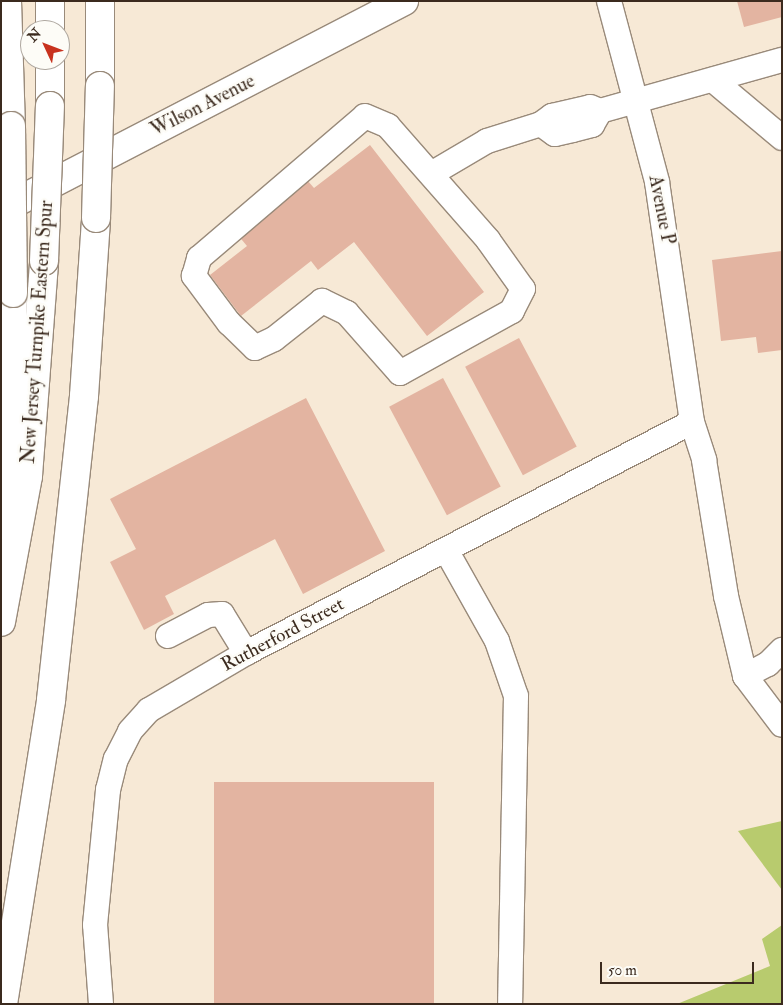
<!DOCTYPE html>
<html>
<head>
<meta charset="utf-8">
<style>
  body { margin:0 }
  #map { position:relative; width:783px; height:1005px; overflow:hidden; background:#f7e9d6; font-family:"IM FELL Double Pica",serif }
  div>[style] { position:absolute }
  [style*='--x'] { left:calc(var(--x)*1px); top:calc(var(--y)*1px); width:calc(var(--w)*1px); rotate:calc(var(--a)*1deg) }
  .green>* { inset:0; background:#b8cb6e }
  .building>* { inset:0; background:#e3b4a1; transform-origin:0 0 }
  .roads { filter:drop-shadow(1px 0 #998a7a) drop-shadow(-1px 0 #998a7a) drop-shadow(0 1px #998a7a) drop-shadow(0 -1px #998a7a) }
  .minor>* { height:24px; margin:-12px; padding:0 12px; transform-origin:12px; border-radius:12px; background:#fff }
  .major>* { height:28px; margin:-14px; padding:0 14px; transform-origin:14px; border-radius:14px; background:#fff }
  .highway>* { height:28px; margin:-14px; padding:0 14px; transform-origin:14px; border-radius:14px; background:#fff }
  .bridges { filter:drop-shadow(1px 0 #998a7a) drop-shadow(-1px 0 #998a7a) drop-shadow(0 1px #998a7a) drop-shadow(0 -1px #998a7a) }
  .highway-bridge>* { height:28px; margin:-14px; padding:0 14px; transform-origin:14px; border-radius:14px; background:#fff }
  span { translate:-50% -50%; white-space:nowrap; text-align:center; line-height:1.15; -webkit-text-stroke:5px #fdfcf7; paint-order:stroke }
  .street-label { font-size:19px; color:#3b2a1e }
  .frame { position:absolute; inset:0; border:2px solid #3b2a1e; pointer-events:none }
  .north { position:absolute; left:20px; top:20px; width:50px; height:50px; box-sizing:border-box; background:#fdfcf7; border:1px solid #afa8a0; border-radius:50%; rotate:313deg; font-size:14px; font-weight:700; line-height:20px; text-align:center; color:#3b2a1e }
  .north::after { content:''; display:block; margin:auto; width:18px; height:22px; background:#c8321e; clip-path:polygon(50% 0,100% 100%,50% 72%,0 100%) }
  .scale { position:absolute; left:600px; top:962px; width:154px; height:22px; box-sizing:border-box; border:2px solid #3b2a1e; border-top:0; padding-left:6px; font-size:15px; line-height:18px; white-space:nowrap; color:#3b2a1e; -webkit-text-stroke:4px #fdfcf7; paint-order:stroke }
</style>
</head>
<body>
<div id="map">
  <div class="green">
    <i style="clip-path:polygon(782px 821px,782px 890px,738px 831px)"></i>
    <i style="clip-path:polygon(782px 925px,782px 1004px,677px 1004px,770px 966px,762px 939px)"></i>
  </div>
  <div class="building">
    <i style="clip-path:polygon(737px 1px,782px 1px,782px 17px,744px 27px)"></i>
    <i style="clip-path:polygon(370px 145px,484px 292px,427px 336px,354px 242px,318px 270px,311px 261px,241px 316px,210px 275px,247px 246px,237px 234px,307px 180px,314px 188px)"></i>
    <i style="clip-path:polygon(782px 251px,782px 350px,758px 353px,756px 337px,721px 341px,712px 260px)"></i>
    <i style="left:519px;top:338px;width:123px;height:61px;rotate:62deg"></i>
    <i style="left:443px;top:378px;width:123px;height:61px;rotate:62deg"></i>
    <i style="clip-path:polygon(306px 398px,385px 551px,303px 594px,275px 539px,165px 596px,174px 614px,144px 630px,110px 562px,136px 549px,110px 499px)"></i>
    <i style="left:214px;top:782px;width:220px;height:222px"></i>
  </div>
  <div class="roads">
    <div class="minor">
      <i style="--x:609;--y:1;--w:187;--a:75.1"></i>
      <i style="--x:657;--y:182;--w:243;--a:81.7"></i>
      <i style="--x:692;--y:422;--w:40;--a:72"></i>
      <i style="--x:704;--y:460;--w:138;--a:80.8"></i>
      <i style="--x:726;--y:596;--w:82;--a:76.6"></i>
      <i style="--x:745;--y:676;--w:61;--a:52.9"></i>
      <i style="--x:713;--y:80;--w:90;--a:40"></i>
      <i style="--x:365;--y:116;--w:25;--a:23"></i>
      <i style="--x:388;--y:126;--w:152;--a:48.7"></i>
      <i style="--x:488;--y:240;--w:60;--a:54.5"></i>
      <i style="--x:523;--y:289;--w:25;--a:117"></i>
      <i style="--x:512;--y:311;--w:128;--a:151"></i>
      <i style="--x:400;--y:373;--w:80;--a:-131.5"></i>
      <i style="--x:347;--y:313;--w:28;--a:-154"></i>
      <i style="--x:322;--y:301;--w:61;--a:141.6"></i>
      <i style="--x:274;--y:339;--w:21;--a:155"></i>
      <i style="--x:255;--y:348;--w:36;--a:-136"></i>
      <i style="--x:229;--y:323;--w:59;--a:-126.7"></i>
      <i style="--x:194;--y:276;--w:19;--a:-74"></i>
      <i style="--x:199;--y:258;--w:218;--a:-40.5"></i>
      <i style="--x:541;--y:124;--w:17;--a:36"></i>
      <i style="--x:555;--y:134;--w:18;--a:-13"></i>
      <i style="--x:573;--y:130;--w:20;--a:-15"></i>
      <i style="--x:592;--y:125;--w:16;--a:-60"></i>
      <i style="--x:431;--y:174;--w:65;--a:-30.5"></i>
      <i style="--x:487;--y:141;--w:57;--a:-17.5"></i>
      <i style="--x:541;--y:124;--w:14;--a:-36"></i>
      <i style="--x:552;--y:116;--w:39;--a:-13"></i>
      <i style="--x:590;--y:107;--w:11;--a:22"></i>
      <i style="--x:600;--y:111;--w:189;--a:-15.7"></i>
      <i style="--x:446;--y:550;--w:104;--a:60.7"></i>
      <i style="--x:497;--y:641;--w:58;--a:70.9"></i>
      <i style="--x:516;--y:696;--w:308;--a:91.1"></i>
      <i style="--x:168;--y:636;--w:45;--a:-27.7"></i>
      <i style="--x:208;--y:615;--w:14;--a:-4"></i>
      <i style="--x:222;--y:614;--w:46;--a:58.4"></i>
      <i style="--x:745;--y:676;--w:26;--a:-28"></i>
      <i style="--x:768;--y:664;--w:20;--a:-45"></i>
      <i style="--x:101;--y:1004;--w:79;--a:-94.3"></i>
      <i style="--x:95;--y:925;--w:136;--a:-84.5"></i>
      <i style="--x:108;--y:790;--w:32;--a:-76"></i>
      <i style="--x:116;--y:759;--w:31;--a:-63"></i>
      <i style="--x:130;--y:731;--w:28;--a:-48"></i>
      <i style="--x:149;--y:710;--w:113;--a:-30.4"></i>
      <i style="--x:246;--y:653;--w:502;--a:-27.38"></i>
    </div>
    <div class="major">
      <i style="--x:1;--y:210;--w:454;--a:-27.4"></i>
    </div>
    <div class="highway">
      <i style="--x:7;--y:1;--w:125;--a:88.2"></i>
      <i style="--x:50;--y:1;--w:29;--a:90"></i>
      <i style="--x:100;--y:86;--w:85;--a:-90"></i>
      <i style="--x:50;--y:106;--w:46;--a:-90"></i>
      <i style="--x:5;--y:526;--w:233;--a:-88"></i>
      <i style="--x:1;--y:622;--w:148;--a:-79.5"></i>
      <i style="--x:28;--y:476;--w:216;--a:-85.7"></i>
      <i style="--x:3;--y:1004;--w:308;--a:-81"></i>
      <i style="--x:51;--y:700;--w:306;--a:-83.8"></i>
      <i style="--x:84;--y:396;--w:178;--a:-86.1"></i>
    </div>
  </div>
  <div class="bridges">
    <div class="highway-bridge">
      <i style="--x:11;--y:126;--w:167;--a:89.3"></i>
      <i style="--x:96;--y:218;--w:132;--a:-88.3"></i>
      <i style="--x:44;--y:261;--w:155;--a:-87.8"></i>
    </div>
  </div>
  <div class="street-label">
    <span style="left:203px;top:106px;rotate:-27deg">Wilson Avenue</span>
    <span style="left:661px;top:210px;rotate:79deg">Avenue P</span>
    <span style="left:38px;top:332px;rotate:-86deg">New Jersey Turnpike Eastern Spur</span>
    <span style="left:283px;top:635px;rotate:-28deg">Rutherford Street</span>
  </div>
  <div class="frame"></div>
  <div class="north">N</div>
  <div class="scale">50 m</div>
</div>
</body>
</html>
